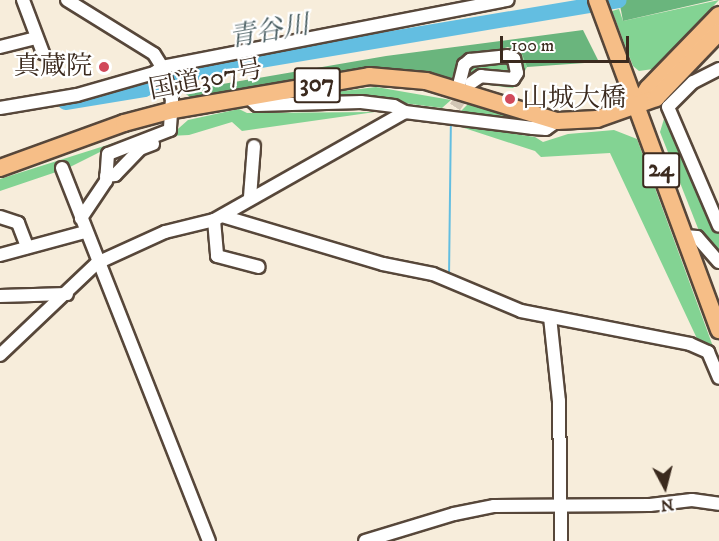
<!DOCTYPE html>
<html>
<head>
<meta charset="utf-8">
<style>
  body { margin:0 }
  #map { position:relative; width:719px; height:541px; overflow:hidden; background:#f7eddb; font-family:"IM FELL DW Pica","Noto Serif JP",serif }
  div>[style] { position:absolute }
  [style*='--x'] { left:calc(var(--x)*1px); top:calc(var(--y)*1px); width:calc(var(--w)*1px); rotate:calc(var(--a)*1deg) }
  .green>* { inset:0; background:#83d393 }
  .forest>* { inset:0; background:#6ab57d }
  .stream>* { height:2px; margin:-1px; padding:0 1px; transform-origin:1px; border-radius:1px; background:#63bee1 }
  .river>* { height:15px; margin:-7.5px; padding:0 7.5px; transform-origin:7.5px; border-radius:7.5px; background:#63bee1 }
  .minor-tunnel>* { height:12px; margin-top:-6px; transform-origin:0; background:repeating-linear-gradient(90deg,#d1c6b5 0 12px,transparent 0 18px) }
  .roads { filter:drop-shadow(2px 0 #57473a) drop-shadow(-2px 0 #57473a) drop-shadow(0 2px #57473a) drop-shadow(0 -2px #57473a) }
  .minor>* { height:12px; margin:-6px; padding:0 6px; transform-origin:6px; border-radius:6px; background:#fff }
  .highway>* { height:16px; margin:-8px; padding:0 8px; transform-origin:8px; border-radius:8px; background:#f6be87 }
  .dots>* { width:16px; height:16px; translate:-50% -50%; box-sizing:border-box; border:3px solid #fff; border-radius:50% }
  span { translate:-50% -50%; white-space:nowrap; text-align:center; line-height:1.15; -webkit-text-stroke:4.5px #fff; paint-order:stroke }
  .shield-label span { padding:2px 4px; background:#fff; border:2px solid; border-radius:4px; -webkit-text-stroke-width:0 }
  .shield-label { font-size:24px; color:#3b2a1e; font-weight:700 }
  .poi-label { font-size:26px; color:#3b2a1e }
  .right { translate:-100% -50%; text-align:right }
  .left { translate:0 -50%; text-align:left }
  .street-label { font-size:26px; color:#3b2a1e }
  .water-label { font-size:27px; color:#495e62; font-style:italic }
  .north { position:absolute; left:635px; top:457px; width:60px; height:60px; -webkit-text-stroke:4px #fff; paint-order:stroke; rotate:173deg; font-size:16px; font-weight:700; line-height:24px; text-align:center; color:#3b2a1e }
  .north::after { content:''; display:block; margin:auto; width:21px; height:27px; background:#3b2a1e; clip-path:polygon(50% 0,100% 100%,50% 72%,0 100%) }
  .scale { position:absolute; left:500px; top:36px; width:129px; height:27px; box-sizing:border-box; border:3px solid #3b2a1e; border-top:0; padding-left:8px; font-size:18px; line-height:21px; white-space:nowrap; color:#3b2a1e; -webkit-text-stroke:4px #fff; paint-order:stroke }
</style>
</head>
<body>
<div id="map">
  <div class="green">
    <i style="clip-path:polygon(719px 0,653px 69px,639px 71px,633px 66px,612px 11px,619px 9px,623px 21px)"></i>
    <i style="clip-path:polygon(508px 47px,521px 52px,527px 67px,519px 82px,513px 88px,480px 84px,519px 77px,521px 58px)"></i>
    <i style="clip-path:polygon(503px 63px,510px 67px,508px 78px,467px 84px,464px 72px,470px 67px)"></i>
    <i style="clip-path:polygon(376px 87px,451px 100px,442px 108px,364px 98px,271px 100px)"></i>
    <i style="clip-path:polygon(468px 104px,538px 125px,459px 113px)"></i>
    <i style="clip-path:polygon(239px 109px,247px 113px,375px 112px,242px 131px,232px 122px,189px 135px,170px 136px,188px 120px)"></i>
    <i style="clip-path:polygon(667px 109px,719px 234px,719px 258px,701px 236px,660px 132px)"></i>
    <i style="clip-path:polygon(455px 125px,535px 137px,543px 142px,568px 134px,614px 130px,637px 139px,715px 352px,700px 345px,610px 153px,541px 157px,535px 151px)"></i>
    <i style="clip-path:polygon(161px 128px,112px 146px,68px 168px,0 191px,0 179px)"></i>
  </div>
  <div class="forest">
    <i style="clip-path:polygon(619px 0,714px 0,623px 21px)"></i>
    <i style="clip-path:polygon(583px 30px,599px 62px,527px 67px,521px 52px,508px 47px,466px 60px,456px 68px,451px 80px,316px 81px,190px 97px,182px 91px,386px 56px)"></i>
  </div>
  <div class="stream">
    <i style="--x:449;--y:277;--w:153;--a:-89.3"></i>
  </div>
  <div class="river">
    <i style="--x:65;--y:102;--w:80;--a:-9.3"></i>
    <i style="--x:144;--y:89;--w:23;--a:-25"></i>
    <i style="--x:165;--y:79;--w:60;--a:-12.4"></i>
    <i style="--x:224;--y:66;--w:400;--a:-9.5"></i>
  </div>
  <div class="minor-tunnel">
    <i style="--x:455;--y:107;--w:23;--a:-56"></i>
  </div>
  <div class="roads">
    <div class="minor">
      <i style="--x:23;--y:0;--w:57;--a:69.3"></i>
      <i style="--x:67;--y:0;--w:102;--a:31.8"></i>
      <i style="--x:154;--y:54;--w:15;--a:58"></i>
      <i style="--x:162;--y:67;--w:34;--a:73"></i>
      <i style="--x:172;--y:99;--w:31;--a:94"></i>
      <i style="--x:170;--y:130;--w:66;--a:158.8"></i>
      <i style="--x:108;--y:154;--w:27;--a:94"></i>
      <i style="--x:106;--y:181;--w:45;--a:124"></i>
      <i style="--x:0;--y:47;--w:37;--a:-14"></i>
      <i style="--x:719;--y:69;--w:29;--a:153"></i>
      <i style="--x:693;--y:82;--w:35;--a:135"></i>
      <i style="--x:668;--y:107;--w:129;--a:66.8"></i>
      <i style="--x:458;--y:89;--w:25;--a:-76"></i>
      <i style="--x:464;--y:65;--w:8;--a:-40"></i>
      <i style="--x:470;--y:60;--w:37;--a:-6"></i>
      <i style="--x:507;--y:56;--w:8;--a:23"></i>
      <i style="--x:514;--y:59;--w:14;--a:78"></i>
      <i style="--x:517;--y:73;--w:7;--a:124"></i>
      <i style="--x:513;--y:79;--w:32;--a:-175"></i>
      <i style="--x:481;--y:76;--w:12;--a:145"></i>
      <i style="--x:248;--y:97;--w:12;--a:42"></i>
      <i style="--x:257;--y:105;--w:104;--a:-1.7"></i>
      <i style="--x:361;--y:102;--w:33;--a:7"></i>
      <i style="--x:394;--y:106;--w:13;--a:29"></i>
      <i style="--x:405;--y:112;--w:129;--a:7.1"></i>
      <i style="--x:533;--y:128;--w:13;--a:4"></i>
      <i style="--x:546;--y:129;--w:14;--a:-36"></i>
      <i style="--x:0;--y:108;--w:78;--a:-9.6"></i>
      <i style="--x:77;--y:95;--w:80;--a:-15.9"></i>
      <i style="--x:154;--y:73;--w:10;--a:-37"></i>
      <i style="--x:162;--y:67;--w:352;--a:-11"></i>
      <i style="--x:62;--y:168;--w:401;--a:68.5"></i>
      <i style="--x:106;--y:176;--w:9;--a:-6"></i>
      <i style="--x:115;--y:175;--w:36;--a:-46"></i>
      <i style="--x:140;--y:149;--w:14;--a:-21"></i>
      <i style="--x:250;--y:197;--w:51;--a:-85.5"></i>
      <i style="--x:222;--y:216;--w:168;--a:16.6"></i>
      <i style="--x:383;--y:264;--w:51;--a:11.3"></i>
      <i style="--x:433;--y:274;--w:95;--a:22.8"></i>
      <i style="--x:521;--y:311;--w:172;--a:11"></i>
      <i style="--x:690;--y:344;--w:20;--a:24"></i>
      <i style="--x:708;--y:352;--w:28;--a:67"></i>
      <i style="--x:0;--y:217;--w:19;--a:18"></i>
      <i style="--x:18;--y:223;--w:26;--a:69"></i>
      <i style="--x:214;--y:220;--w:36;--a:85"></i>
      <i style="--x:217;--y:256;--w:43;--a:14.7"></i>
      <i style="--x:685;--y:236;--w:12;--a:5"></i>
      <i style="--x:697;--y:237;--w:33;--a:49"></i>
      <i style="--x:0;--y:255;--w:88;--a:-15.1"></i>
      <i style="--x:0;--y:296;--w:67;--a:-1.7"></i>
      <i style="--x:550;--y:317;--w:84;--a:83.9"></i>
      <i style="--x:559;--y:401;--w:140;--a:89.2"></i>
      <i style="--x:0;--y:355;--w:134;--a:-43.5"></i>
      <i style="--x:97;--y:263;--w:75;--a:-24.5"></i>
      <i style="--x:165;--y:232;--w:50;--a:-13.8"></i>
      <i style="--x:214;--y:220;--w:219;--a:-29.5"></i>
      <i style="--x:365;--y:541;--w:93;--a:-16.9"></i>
      <i style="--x:454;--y:514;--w:41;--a:-11.3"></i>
      <i style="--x:494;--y:506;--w:156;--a:-0.4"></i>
      <i style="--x:650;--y:505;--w:42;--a:-6.8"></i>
      <i style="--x:692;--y:500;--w:27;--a:8"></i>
    </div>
    <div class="highway">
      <i style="--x:597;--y:0;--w:352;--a:69.7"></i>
      <i style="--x:637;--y:105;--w:20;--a:-57"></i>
      <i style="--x:648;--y:88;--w:102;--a:-45.8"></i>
      <i style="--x:0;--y:168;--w:132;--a:-19.9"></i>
      <i style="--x:124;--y:123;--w:51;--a:-14.9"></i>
      <i style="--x:173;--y:110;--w:199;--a:-9.8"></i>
      <i style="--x:369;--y:76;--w:57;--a:5"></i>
      <i style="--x:426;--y:81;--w:137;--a:17"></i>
      <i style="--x:557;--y:121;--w:40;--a:-2.9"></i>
      <i style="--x:597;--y:119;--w:63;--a:-19.6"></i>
      <i style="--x:656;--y:98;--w:91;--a:-46.3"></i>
    </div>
  </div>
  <div class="dots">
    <i style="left:104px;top:67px;background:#d1495b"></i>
    <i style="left:510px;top:99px;background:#d1495b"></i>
  </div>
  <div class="shield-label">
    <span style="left:317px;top:85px">307</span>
    <span style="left:661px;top:170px">24</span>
  </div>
  <div class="poi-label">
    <span class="right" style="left:92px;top:67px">真蔵院</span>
    <span class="left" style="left:522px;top:99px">山城大橋</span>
  </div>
  <div class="street-label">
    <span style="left:206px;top:80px;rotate:-11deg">国道307号</span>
  </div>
  <div class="water-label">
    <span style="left:269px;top:32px;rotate:-10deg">青谷川</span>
  </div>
  <div class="north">N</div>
  <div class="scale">100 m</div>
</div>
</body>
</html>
